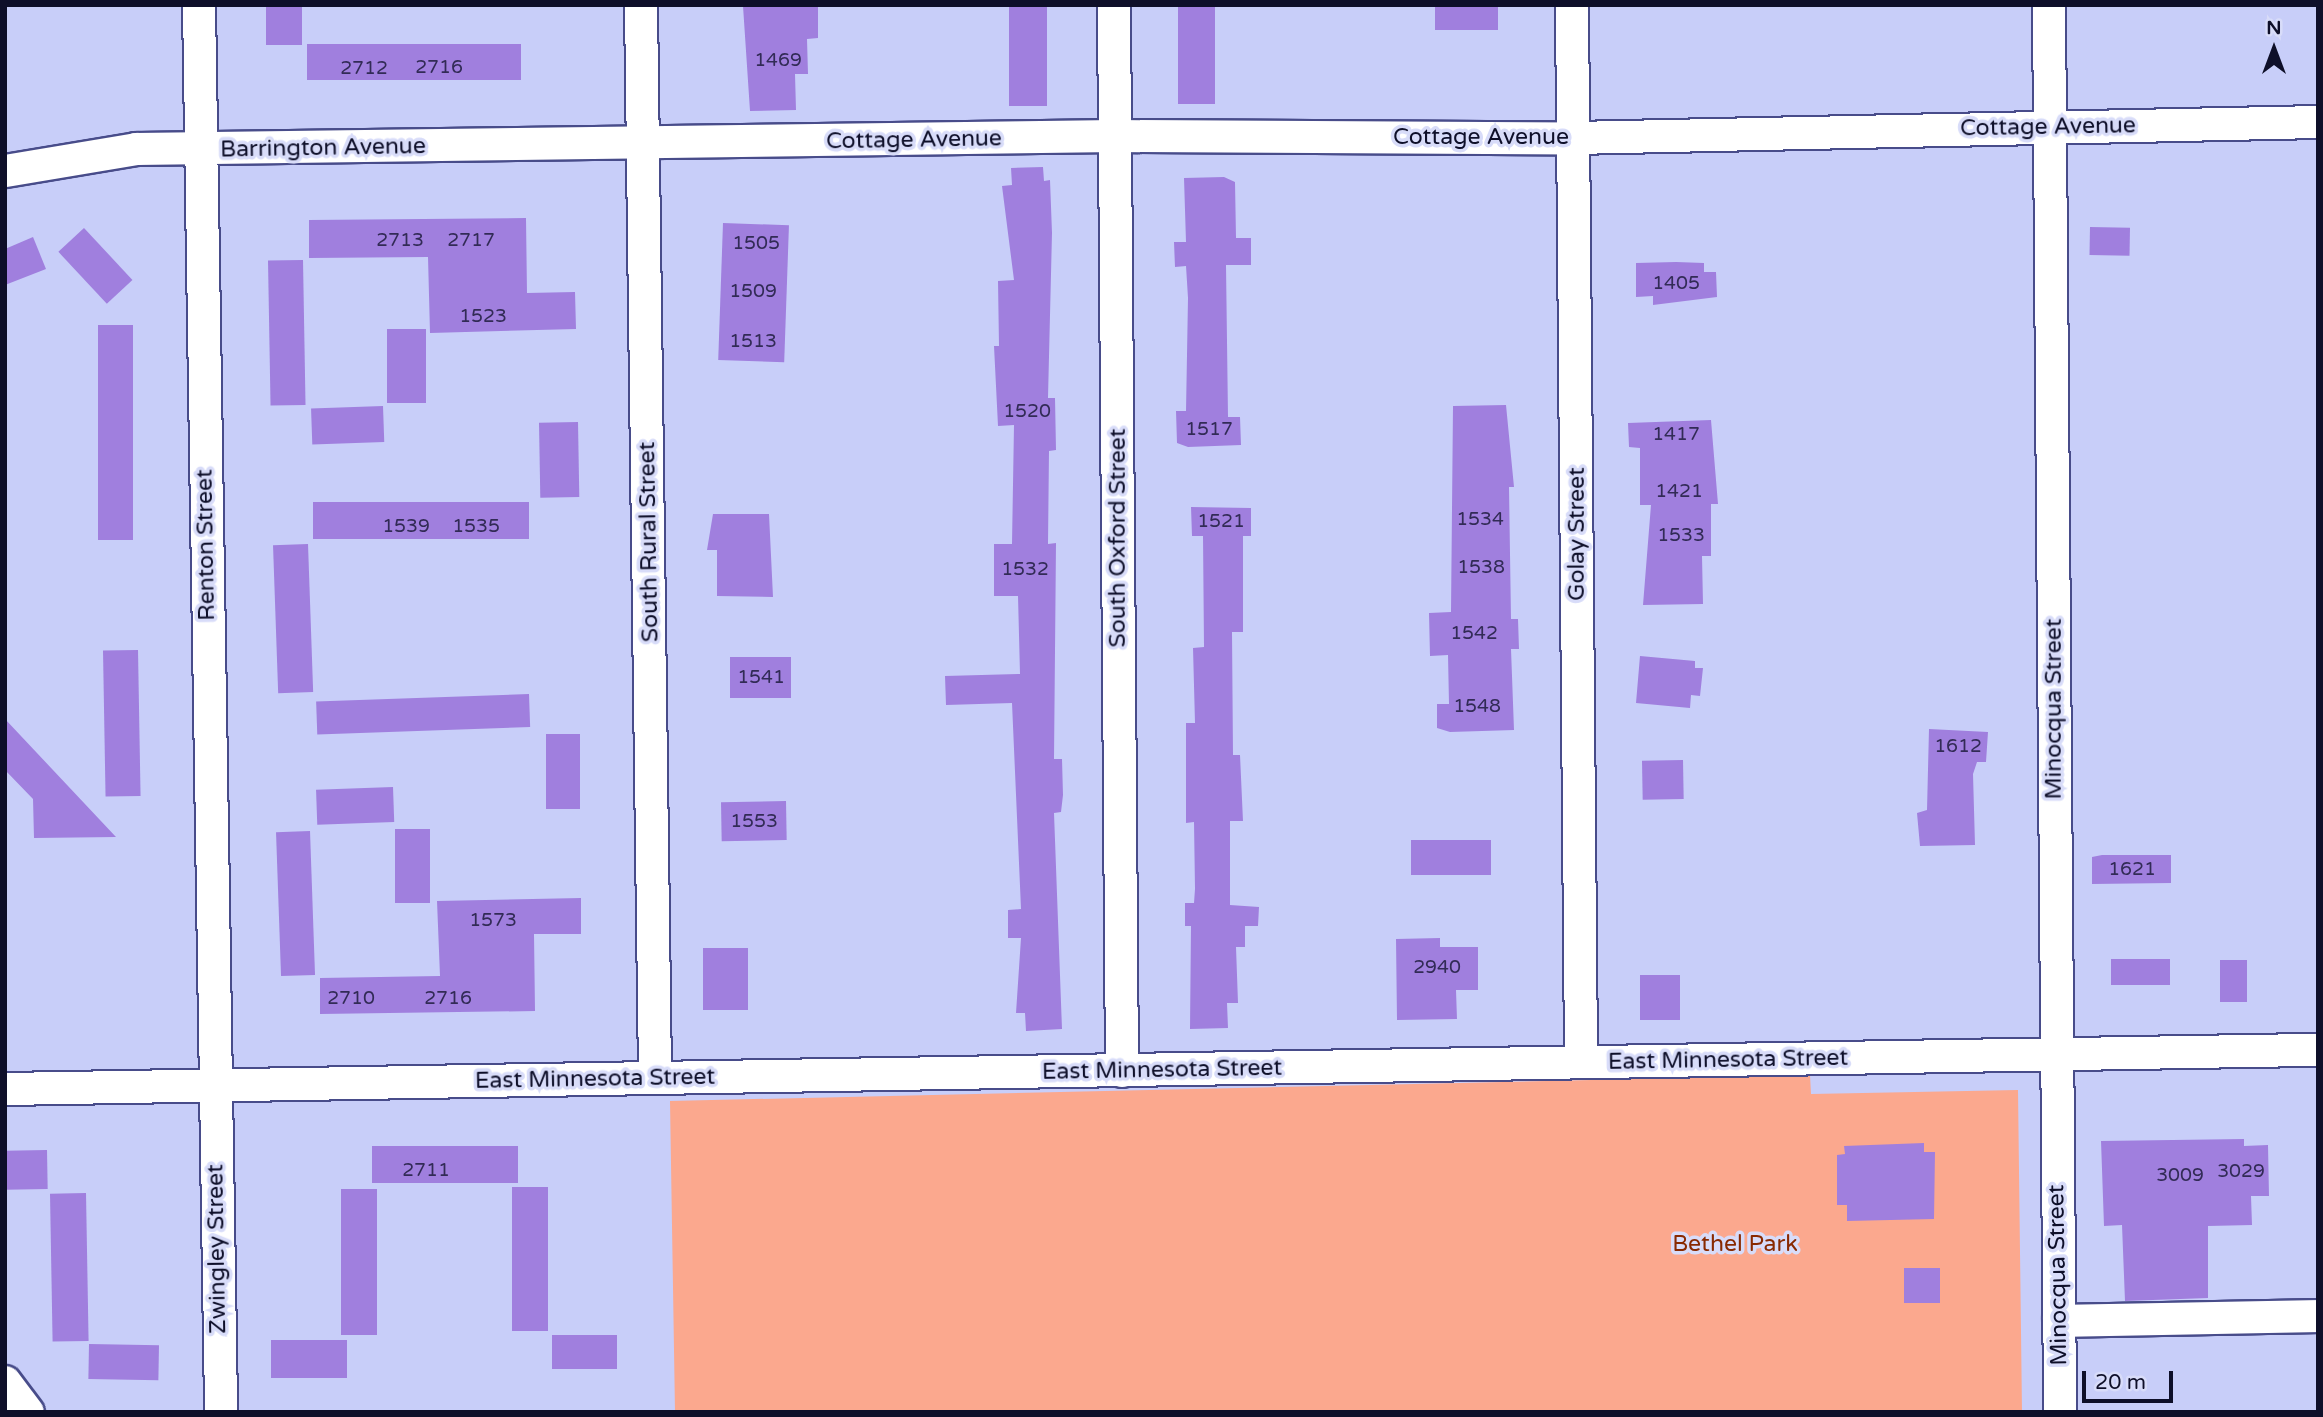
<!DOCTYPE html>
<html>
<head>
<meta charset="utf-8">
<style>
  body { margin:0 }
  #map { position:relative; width:2323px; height:1417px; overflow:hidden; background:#c8cef9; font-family:"Varela Round",sans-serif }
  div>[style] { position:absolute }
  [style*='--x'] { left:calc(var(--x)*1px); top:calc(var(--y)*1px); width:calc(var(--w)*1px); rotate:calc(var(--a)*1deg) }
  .green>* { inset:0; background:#fba88e }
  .building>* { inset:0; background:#a07fde; transform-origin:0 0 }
  .roads { filter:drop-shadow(2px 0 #484c8a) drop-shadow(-2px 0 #484c8a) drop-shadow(0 2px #484c8a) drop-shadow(0 -2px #484c8a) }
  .minor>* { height:32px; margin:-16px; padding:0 16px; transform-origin:16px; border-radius:16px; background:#fff }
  span { translate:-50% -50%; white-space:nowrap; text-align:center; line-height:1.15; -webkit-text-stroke:7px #d8dcf9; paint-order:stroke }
  .number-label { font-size:19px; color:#322b56 }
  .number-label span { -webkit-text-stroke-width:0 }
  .street-label { font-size:23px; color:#0e0f29 }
  .park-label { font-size:23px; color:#882901 }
  .frame { position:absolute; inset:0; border:7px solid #0e0f29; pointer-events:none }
  .north { position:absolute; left:2239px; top:14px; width:70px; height:70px; -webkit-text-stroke:5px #d8dcf9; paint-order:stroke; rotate:0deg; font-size:19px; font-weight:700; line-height:28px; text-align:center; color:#0e0f29 }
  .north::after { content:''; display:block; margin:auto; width:24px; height:32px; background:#0e0f29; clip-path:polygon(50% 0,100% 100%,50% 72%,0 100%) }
  .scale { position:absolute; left:2082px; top:1371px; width:91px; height:32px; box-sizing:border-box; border:4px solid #0e0f29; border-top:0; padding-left:9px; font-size:21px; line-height:24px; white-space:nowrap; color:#0e0f29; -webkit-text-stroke:5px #d8dcf9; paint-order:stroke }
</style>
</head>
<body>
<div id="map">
  <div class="green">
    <i style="clip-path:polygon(1810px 1075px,1811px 1094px,2018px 1090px,2022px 1412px,675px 1412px,670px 1101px)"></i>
  </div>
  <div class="building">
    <i style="left:266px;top:5px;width:36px;height:40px"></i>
    <i style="clip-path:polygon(818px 5px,818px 38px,807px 39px,808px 74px,795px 74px,796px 110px,750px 111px,743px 6px)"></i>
    <i style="left:1009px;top:5px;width:38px;height:101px"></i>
    <i style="left:1178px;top:5px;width:37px;height:99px"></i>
    <i style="left:1435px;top:5px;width:63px;height:25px"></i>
    <i style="left:521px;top:44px;width:36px;height:214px;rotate:90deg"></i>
    <i style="clip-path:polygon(1043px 167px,1044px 181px,1050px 180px,1052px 233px,1048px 398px,1055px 398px,1056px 450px,1049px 451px,1048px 544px,1056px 543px,1054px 759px,1062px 759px,1063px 795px,1061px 812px,1054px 813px,1062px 1029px,1026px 1031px,1025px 1013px,1016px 1013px,1021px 938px,1008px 938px,1008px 910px,1021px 909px,1012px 703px,946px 705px,945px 676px,1020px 674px,1018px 596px,994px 596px,994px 544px,1012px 544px,1014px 425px,998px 426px,994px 346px,999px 346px,998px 281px,1014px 280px,1002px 186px,1012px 185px,1011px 168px)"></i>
    <i style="clip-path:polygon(1224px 177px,1235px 182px,1236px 238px,1251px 238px,1251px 265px,1226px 265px,1228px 417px,1240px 417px,1241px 445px,1188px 447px,1177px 443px,1176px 411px,1186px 411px,1188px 298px,1186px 266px,1175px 267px,1174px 242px,1186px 242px,1184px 178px)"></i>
    <i style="clip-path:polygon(526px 218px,527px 293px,575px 292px,576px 329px,430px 333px,428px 257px,309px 258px,309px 220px)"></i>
    <i style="left:723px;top:223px;width:66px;height:137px;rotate:2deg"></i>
    <i style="left:2090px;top:227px;width:40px;height:28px;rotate:1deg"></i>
    <i style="left:84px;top:228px;width:71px;height:35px;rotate:47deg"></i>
    <i style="clip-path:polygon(33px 237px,46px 269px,5px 285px,5px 249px)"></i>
    <i style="left:303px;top:260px;width:145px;height:35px;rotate:89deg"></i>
    <i style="clip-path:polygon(1676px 262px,1704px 263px,1704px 272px,1716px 272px,1717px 297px,1653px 305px,1653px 296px,1636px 297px,1636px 263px)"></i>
    <i style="left:98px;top:325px;width:35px;height:215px"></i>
    <i style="left:387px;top:329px;width:39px;height:74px"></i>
    <i style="clip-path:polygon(1506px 405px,1514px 487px,1509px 487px,1511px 619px,1518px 619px,1519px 649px,1511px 649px,1514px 730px,1450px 732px,1437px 728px,1437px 704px,1449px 704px,1448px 655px,1430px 656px,1429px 613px,1451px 612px,1453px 406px)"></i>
    <i style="left:383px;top:406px;width:36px;height:72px;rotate:88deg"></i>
    <i style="clip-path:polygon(1711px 420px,1718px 504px,1711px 504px,1711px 556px,1702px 556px,1703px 604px,1643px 605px,1651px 505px,1640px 505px,1640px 448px,1629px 447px,1628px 423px)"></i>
    <i style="left:578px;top:422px;width:75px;height:39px;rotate:89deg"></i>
    <i style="left:529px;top:502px;width:37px;height:216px;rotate:90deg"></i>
    <i style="clip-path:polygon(1191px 507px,1251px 508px,1251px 536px,1243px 536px,1243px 632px,1232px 632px,1233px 755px,1240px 755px,1243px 821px,1230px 821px,1230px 905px,1259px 907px,1258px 926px,1245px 926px,1245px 947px,1236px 947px,1238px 1003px,1227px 1003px,1228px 1028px,1190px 1029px,1191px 926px,1185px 926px,1185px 903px,1194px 903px,1195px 889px,1194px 822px,1186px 823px,1186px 723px,1195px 723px,1193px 648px,1204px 647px,1203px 536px,1192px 536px)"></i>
    <i style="clip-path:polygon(713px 514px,769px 514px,773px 597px,717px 596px,717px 550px,707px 550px)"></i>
    <i style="left:308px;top:544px;width:148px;height:35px;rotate:88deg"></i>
    <i style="left:138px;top:650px;width:146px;height:35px;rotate:89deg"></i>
    <i style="clip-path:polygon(1640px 656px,1695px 661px,1695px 668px,1703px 668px,1700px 696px,1691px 695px,1690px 708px,1636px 703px)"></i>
    <i style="left:791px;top:657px;width:41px;height:61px;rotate:90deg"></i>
    <i style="left:529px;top:694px;width:33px;height:213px;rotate:88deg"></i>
    <i style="clip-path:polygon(5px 719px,116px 837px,34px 838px,33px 799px,5px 770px)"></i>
    <i style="clip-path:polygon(1929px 729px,1988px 732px,1986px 762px,1977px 762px,1973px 774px,1975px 845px,1920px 846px,1917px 813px,1927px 810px)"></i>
    <i style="left:546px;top:734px;width:34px;height:75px"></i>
    <i style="left:1683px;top:760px;width:39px;height:41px;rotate:89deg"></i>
    <i style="left:393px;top:787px;width:35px;height:77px;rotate:88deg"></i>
    <i style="left:786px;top:801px;width:39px;height:65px;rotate:89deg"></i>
    <i style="left:395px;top:829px;width:35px;height:74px"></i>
    <i style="left:310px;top:831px;width:144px;height:34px;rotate:88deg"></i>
    <i style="left:1491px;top:840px;width:35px;height:80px;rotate:90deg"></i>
    <i style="clip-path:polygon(2102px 855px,2171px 855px,2171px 883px,2092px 884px,2092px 857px)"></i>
    <i style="clip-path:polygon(581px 898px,581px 934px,534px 934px,535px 1011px,320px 1014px,320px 978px,440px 976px,437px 901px)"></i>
    <i style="clip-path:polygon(1440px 938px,1440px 947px,1478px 947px,1478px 990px,1456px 990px,1457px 1019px,1397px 1020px,1396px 939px)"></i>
    <i style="left:748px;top:948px;width:62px;height:45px;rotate:90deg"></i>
    <i style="left:2111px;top:959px;width:59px;height:26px"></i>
    <i style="left:2220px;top:960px;width:27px;height:42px"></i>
    <i style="left:1640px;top:975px;width:40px;height:45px"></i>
    <i style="clip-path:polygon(2244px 1139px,2244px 1146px,2268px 1145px,2269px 1196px,2251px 1196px,2252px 1225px,2208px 1226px,2208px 1298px,2125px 1301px,2122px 1225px,2104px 1226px,2101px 1141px)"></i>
    <i style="clip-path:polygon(1924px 1143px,1924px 1152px,1935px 1152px,1934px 1219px,1847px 1221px,1847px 1205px,1837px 1205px,1837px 1155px,1845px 1154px,1844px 1146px)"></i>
    <i style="left:518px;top:1146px;width:37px;height:146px;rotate:90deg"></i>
    <i style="left:47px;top:1150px;width:39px;height:42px;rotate:89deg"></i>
    <i style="left:512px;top:1187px;width:36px;height:144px"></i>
    <i style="left:341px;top:1189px;width:36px;height:146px"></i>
    <i style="left:86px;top:1193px;width:148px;height:36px;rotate:89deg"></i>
    <i style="left:1904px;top:1268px;width:36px;height:35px"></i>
    <i style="left:617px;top:1335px;width:34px;height:65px;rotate:90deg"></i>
    <i style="left:347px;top:1340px;width:38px;height:76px;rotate:90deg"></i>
    <i style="left:89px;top:1344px;width:70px;height:35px;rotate:1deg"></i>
  </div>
  <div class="roads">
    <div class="minor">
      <i style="--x:199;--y:5;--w:1407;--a:89.1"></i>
      <i style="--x:641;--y:5;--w:1073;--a:89.25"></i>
      <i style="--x:1114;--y:5;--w:1066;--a:89.57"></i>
      <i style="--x:1572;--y:5;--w:1057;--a:89.51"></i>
      <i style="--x:2049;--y:5;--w:1407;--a:89.55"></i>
      <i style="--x:5;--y:171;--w:133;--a:-9.5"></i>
      <i style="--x:136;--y:149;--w:980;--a:-0.76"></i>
      <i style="--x:1116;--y:136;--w:458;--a:0.3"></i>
      <i style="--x:1574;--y:138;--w:744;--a:-1.23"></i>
      <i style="--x:5;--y:1089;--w:2313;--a:-0.97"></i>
      <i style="--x:2059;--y:1321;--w:259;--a:-1.1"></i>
      <i style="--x:5;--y:1382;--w:38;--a:53"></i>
    </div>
  </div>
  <div class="number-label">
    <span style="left:778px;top:61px">1469</span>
    <span style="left:439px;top:68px">2716</span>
    <span style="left:364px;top:69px">2712</span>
    <span style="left:400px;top:241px">2713</span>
    <span style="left:471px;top:241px">2717</span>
    <span style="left:756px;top:244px">1505</span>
    <span style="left:1676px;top:284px">1405</span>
    <span style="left:753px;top:292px">1509</span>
    <span style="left:483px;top:317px">1523</span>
    <span style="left:753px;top:342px">1513</span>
    <span style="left:1027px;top:412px">1520</span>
    <span style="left:1209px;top:430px">1517</span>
    <span style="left:1676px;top:435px">1417</span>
    <span style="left:1679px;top:492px">1421</span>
    <span style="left:1480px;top:520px">1534</span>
    <span style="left:1221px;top:522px">1521</span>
    <span style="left:406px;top:527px">1539</span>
    <span style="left:476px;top:527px">1535</span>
    <span style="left:1681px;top:536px">1533</span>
    <span style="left:1481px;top:568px">1538</span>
    <span style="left:1025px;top:570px">1532</span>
    <span style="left:1474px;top:634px">1542</span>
    <span style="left:761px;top:678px">1541</span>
    <span style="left:1477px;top:707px">1548</span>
    <span style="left:1958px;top:747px">1612</span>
    <span style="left:754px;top:822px">1553</span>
    <span style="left:2132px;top:870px">1621</span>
    <span style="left:493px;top:921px">1573</span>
    <span style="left:1437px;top:968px">2940</span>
    <span style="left:351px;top:999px">2710</span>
    <span style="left:448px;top:999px">2716</span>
    <span style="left:426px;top:1171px">2711</span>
    <span style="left:2241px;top:1172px">3029</span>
    <span style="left:2180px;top:1176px">3009</span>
  </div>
  <div class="street-label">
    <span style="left:2048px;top:127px;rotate:-1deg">Cottage Avenue</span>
    <span style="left:1481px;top:137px">Cottage Avenue</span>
    <span style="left:914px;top:140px;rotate:-1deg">Cottage Avenue</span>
    <span style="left:323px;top:148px;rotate:-1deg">Barrington Avenue</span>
    <span style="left:1577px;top:534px;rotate:-90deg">Golay Street</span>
    <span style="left:1118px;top:538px;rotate:-90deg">South Oxford Street</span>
    <span style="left:649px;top:542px;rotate:-91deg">South Rural Street</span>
    <span style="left:206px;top:545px;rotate:-91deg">Renton Street</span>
    <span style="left:2054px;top:709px;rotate:-90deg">Minocqua Street</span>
    <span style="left:1728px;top:1060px;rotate:-1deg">East Minnesota Street</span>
    <span style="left:1162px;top:1070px;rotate:-1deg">East Minnesota Street</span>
    <span style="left:595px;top:1079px;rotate:-1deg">East Minnesota Street</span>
    <span style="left:217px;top:1249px;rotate:-91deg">Zwingley Street</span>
    <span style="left:2058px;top:1275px;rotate:-91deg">Minocqua Street</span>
  </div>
  <div class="park-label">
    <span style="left:1735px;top:1244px">Bethel Park</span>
  </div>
  <div class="frame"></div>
  <div class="north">N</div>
  <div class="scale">20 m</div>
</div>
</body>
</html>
